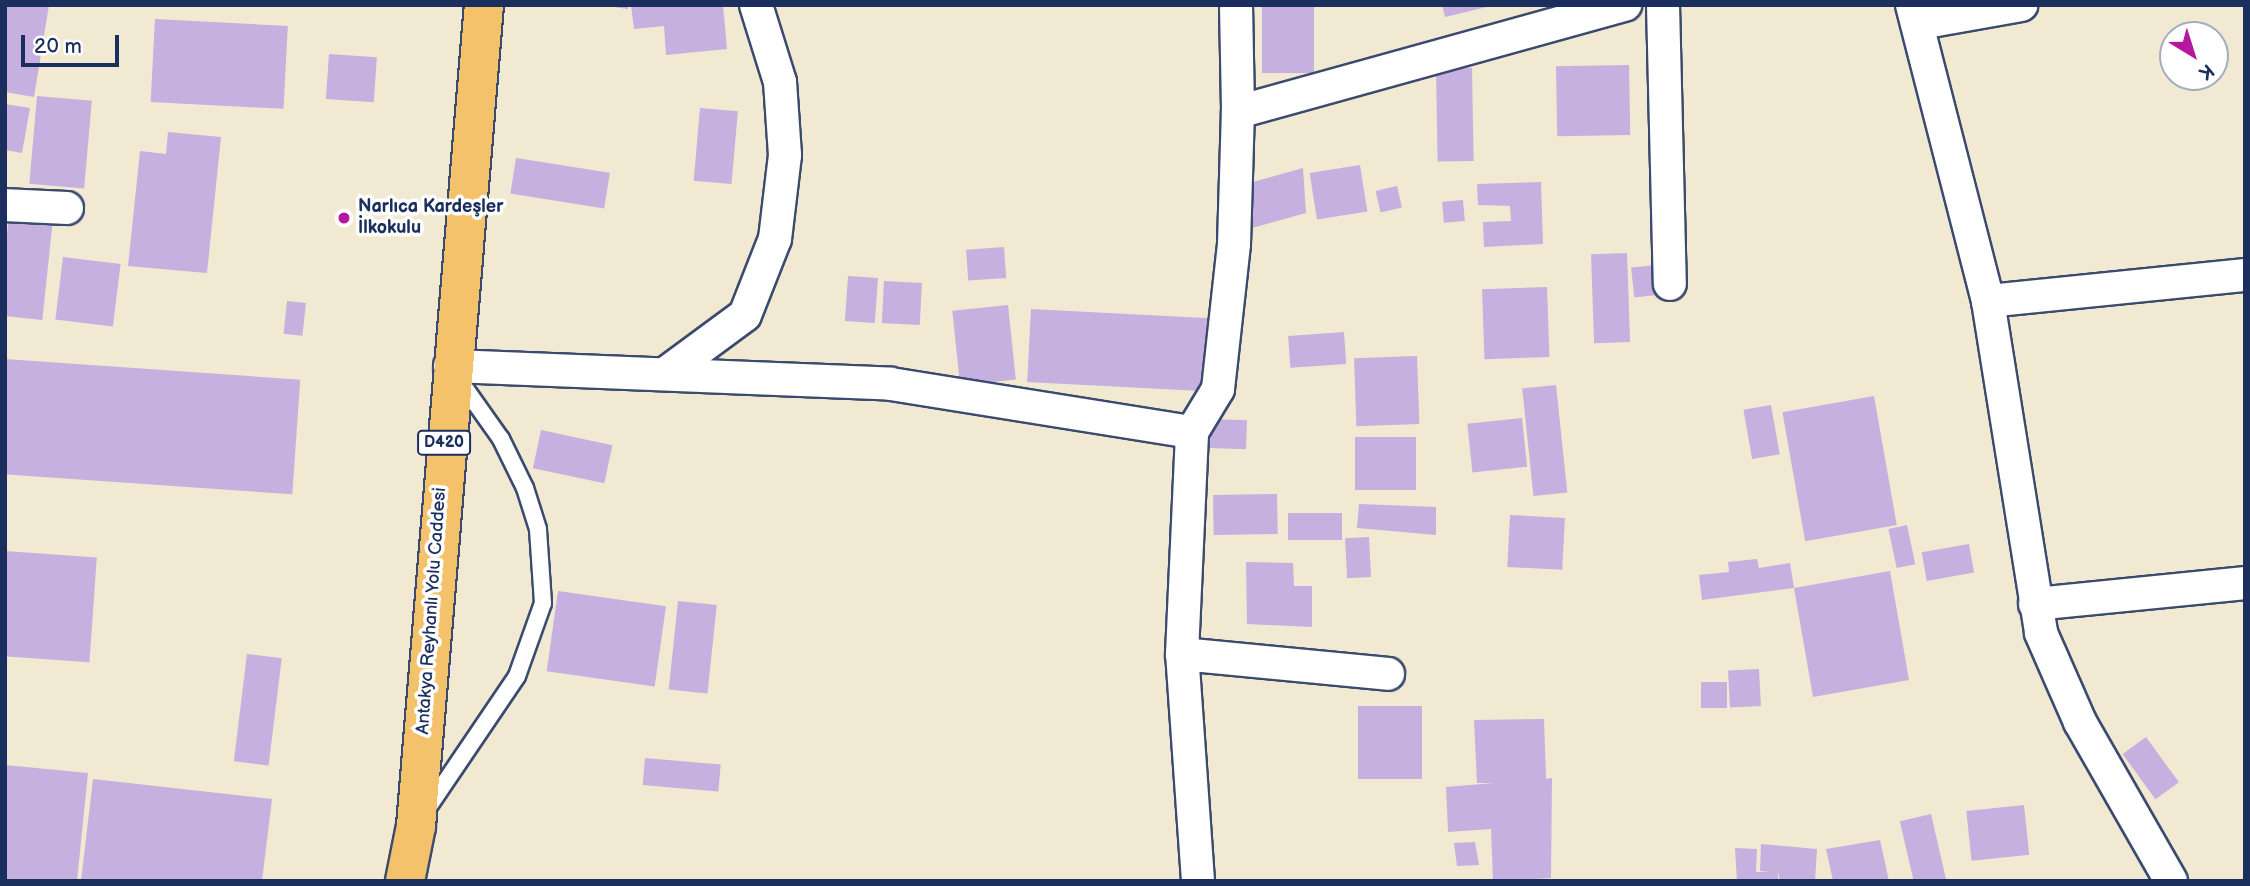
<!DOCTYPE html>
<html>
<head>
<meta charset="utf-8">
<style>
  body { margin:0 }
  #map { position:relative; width:2250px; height:886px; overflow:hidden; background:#f1e9d1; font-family:"Balsamiq Sans",sans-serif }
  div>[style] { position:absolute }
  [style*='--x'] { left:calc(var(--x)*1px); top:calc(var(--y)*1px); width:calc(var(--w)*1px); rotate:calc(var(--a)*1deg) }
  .building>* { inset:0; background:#c6b0df; transform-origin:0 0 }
  .roads { filter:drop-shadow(2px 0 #3b4b6f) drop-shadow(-2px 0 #3b4b6f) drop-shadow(0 2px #3b4b6f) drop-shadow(0 -2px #3b4b6f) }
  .lane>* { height:16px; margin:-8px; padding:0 8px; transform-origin:8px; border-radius:8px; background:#fff }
  .street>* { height:32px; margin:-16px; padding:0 16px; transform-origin:16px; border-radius:16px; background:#fff }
  .primary>* { height:38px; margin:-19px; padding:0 19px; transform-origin:19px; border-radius:19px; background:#f3c26a }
  .dots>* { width:19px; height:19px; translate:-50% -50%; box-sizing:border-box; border:4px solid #fff; border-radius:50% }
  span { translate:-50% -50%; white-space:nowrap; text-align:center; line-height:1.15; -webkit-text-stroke:7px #fff; paint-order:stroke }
  .shield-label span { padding:2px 5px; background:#fff; border:2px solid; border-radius:5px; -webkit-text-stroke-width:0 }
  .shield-label { font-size:16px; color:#1b2f5e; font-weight:700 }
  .poi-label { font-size:18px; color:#1b2f5e; font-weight:700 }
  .left { translate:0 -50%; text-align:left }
  .street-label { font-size:18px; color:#1b2f5e }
  .frame { position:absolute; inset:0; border:7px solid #1b2f5e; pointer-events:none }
  .north { position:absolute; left:2159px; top:21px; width:70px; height:70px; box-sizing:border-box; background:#fff; border:2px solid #a4acbf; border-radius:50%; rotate:142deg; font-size:19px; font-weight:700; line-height:28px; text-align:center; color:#1b2f5e }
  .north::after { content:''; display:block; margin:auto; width:24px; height:32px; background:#b5179e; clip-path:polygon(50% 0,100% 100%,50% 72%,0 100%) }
  .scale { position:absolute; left:21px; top:35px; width:98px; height:32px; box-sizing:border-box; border:4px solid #1b2f5e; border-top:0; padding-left:9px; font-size:21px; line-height:24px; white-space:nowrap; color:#1b2f5e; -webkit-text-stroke:5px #fff; paint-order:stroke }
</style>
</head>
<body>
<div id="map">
  <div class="building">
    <i style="clip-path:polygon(5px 5px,49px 5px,34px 97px,5px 92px)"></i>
    <i style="clip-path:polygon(600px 5px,628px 5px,628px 9px)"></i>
    <i style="clip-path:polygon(631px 5px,723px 5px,727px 49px,666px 55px,664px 26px,634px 29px)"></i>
    <i style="left:1262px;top:5px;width:52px;height:68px"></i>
    <i style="clip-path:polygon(1442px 5px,1490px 5px,1491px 6px,1445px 17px)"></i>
    <i style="left:155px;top:19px;width:133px;height:83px;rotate:3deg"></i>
    <i style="left:329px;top:54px;width:48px;height:45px;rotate:4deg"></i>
    <i style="left:1629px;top:65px;width:70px;height:73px;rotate:89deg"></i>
    <i style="left:1472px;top:68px;width:93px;height:36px;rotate:89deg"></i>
    <i style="left:37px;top:96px;width:55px;height:88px;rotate:5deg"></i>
    <i style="clip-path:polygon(5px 104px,30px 108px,22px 153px,5px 150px)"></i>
    <i style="left:700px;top:108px;width:38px;height:73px;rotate:5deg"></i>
    <i style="clip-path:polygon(168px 132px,221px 137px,207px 273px,128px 266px,140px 151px,166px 154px)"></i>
    <i style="left:516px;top:158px;width:95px;height:36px;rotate:9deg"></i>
    <i style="left:1360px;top:165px;width:47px;height:51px;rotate:81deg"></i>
    <i style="clip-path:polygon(1303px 168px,1306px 213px,1248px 229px,1239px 186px)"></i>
    <i style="clip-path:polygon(1541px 182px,1543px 244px,1484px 247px,1483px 222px,1511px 221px,1510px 206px,1478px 205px,1477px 184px)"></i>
    <i style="left:1397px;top:186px;width:22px;height:22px;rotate:77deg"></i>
    <i style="left:1463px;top:200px;width:21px;height:21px;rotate:85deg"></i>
    <i style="left:9px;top:216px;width:44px;height:100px;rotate:6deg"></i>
    <i style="left:1004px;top:247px;width:31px;height:38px;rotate:86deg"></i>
    <i style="left:1627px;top:253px;width:89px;height:36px;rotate:88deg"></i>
    <i style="left:63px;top:257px;width:58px;height:63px;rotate:7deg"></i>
    <i style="left:1656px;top:265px;width:30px;height:25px;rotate:84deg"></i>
    <i style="left:848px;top:276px;width:30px;height:45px;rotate:4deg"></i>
    <i style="left:884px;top:281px;width:38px;height:42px;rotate:3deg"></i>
    <i style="left:1547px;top:287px;width:70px;height:65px;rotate:88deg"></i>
    <i style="left:287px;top:301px;width:19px;height:33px;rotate:6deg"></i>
    <i style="left:1008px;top:305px;width:75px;height:56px;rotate:84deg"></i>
    <i style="left:1031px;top:309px;width:179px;height:73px;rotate:3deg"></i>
    <i style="left:1344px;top:332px;width:32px;height:56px;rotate:86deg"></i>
    <i style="left:1417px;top:356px;width:68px;height:63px;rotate:88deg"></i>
    <i style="left:5px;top:359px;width:296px;height:115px;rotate:4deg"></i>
    <i style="left:1556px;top:385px;width:108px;height:34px;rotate:84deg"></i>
    <i style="left:1874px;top:396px;width:131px;height:93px;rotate:80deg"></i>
    <i style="left:1771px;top:405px;width:50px;height:28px;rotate:80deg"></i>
    <i style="left:1522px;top:418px;width:49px;height:55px;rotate:84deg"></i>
    <i style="left:1211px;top:419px;width:36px;height:29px;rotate:2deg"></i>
    <i style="left:541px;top:430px;width:73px;height:39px;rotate:12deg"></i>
    <i style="left:1355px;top:437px;width:61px;height:53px"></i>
    <i style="left:1277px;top:494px;width:40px;height:64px;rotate:89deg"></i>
    <i style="clip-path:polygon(1359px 504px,1436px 507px,1436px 535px,1357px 528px)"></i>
    <i style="left:1342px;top:513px;width:27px;height:54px;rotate:90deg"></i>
    <i style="left:1510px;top:515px;width:55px;height:52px;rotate:3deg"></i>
    <i style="left:1907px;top:525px;width:40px;height:19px;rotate:78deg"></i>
    <i style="left:1369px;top:537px;width:40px;height:24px;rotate:87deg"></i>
    <i style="left:1969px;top:544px;width:29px;height:48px;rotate:80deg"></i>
    <i style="left:5px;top:551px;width:92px;height:105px;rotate:4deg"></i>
    <i style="clip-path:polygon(1757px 559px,1759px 568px,1790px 563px,1794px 588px,1890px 571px,1909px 680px,1813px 697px,1794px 588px,1702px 600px,1699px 575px,1729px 572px,1728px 562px)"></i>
    <i style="clip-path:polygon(1246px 562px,1293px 563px,1294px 586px,1312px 586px,1312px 627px,1247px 624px)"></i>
    <i style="left:558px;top:591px;width:109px;height:81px;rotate:8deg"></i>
    <i style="left:678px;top:601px;width:39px;height:89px;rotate:6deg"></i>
    <i style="left:247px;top:654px;width:35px;height:108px;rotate:7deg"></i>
    <i style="left:1759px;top:669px;width:37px;height:31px;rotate:87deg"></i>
    <i style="left:1701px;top:682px;width:26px;height:26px"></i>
    <i style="left:1358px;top:706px;width:64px;height:73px"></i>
    <i style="clip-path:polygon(1544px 719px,1546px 779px,1552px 778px,1551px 878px,1493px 881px,1491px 829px,1448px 832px,1446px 787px,1494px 783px,1477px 783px,1474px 720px)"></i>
    <i style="left:2146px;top:737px;width:56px;height:29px;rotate:54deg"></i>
    <i style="left:645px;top:758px;width:76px;height:27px;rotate:5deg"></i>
    <i style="clip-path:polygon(5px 765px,88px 773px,77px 881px,5px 881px)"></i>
    <i style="clip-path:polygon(93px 779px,272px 799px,262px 881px,81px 881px)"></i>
    <i style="left:2024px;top:805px;width:50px;height:58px;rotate:84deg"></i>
    <i style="left:1931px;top:814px;width:69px;height:32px;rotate:77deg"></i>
    <i style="clip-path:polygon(1880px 840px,1889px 881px,1833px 881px,1826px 849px)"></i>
    <i style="clip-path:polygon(1475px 842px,1479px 865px,1457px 866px,1454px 843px)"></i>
    <i style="clip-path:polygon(1761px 844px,1817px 849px,1815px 881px,1780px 881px,1778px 872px,1778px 881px,1737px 881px,1735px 848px,1757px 849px,1756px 872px,1770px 872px,1760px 871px)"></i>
  </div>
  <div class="roads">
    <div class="lane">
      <i style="--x:427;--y:809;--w:161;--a:-55.9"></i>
      <i style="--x:517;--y:676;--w:77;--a:-70.4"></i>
      <i style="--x:543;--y:603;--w:74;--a:-93.9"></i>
      <i style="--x:538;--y:529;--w:43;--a:-107.6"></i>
      <i style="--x:525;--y:488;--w:55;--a:-116.1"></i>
      <i style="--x:501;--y:439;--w:71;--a:-125.3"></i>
    </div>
    <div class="street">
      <i style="--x:1236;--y:5;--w:107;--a:88.9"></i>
      <i style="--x:1663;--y:5;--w:279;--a:88.6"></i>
      <i style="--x:1912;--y:5;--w:306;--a:75.6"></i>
      <i style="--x:1988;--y:301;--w:336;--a:80.9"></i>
      <i style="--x:2041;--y:633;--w:97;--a:66.3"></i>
      <i style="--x:2080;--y:722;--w:183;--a:60.2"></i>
      <i style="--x:1920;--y:23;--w:103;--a:-10.1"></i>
      <i style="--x:5;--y:205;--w:62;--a:2.8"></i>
      <i style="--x:1988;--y:301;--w:258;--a:-5.8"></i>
      <i style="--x:450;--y:366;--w:441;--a:2.3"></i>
      <i style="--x:891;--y:384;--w:305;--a:9.1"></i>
      <i style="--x:665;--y:374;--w:99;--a:-36.4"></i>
      <i style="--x:745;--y:315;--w:82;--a:-68.5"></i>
      <i style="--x:775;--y:239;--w:85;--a:-83.2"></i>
      <i style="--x:785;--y:155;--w:73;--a:-93.9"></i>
      <i style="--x:780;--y:82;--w:81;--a:-107.3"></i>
      <i style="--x:2035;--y:604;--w:211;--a:-5.7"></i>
      <i style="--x:1182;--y:654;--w:207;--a:5.5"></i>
      <i style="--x:1198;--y:881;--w:228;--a:-94"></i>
      <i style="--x:1182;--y:654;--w:222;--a:-87.4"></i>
      <i style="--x:1192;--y:432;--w:50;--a:-58.8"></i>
      <i style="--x:1218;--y:389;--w:146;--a:-83.7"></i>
      <i style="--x:1234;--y:244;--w:132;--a:-88.3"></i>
      <i style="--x:1238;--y:112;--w:402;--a:-15.5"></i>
    </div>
    <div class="primary">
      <i style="--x:405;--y:881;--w:56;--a:-78.7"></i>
      <i style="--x:416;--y:826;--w:824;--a:-85.27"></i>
    </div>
  </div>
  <div class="dots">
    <i style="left:344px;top:218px;background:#b5179e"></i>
  </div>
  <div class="shield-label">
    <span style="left:444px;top:443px">D420</span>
  </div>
  <div class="poi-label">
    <span class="left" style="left:358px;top:218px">Narlıca Kardeşler<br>İlkokulu</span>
  </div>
  <div class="street-label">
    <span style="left:432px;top:611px;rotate:-86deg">Antakya Reyhanlı Yolu Caddesi</span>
  </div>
  <div class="frame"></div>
  <div class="north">K</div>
  <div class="scale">20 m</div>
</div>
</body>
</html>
